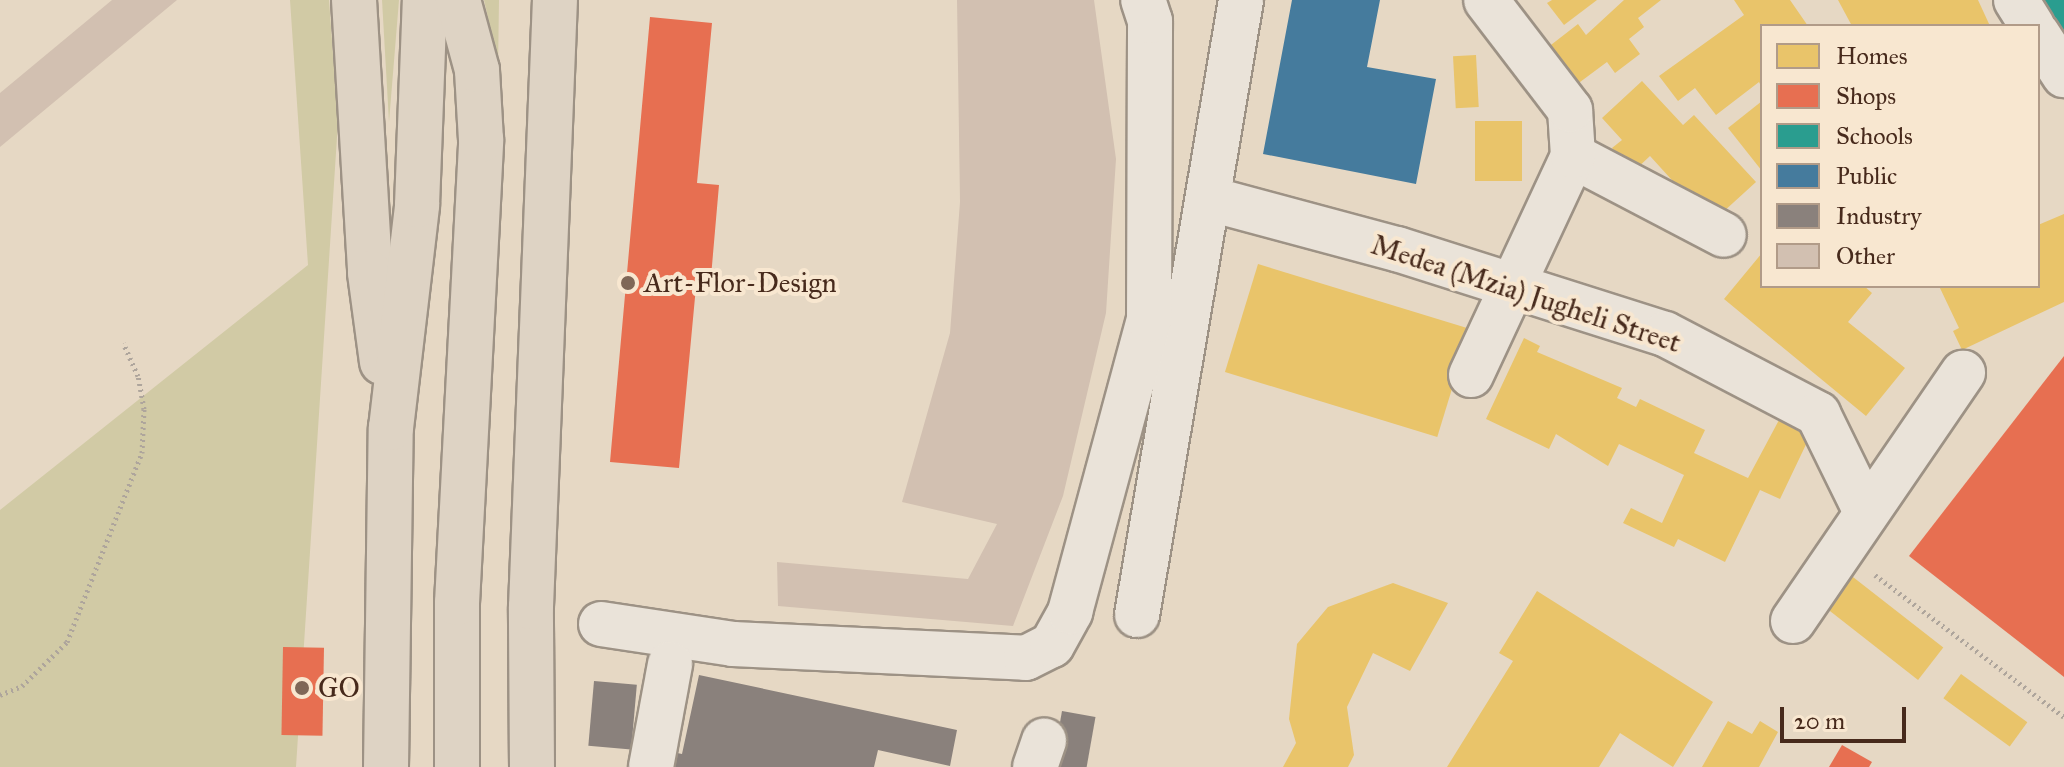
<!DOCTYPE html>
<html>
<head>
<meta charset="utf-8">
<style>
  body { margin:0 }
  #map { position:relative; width:2064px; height:767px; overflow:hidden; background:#e6d8c4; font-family:"IM FELL Great Primer",serif }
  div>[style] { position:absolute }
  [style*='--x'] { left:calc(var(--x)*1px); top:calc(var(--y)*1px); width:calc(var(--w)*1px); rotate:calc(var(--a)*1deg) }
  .green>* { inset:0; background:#d1caa5 }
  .homes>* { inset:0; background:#e9c46a; transform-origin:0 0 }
  .shops>* { inset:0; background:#e76f51; transform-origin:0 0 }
  .schools>* { inset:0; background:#2a9d8f }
  .public>* { inset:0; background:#457b9d }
  .industry>* { inset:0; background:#8a817c; transform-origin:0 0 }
  .building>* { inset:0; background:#d2c0b1 }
  .path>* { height:5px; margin-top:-2.5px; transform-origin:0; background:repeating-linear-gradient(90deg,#aea59c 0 2px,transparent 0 6px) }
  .roads { filter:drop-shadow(2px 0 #9d9285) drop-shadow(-2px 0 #9d9285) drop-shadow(0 2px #9d9285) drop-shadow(0 -2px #9d9285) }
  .minor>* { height:44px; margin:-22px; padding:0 22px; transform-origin:22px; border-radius:22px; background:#eae3d9 }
  .major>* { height:44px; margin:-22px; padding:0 22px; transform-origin:22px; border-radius:22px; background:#ded3c4 }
  .dots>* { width:22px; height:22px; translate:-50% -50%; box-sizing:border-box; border:4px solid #f8e7d0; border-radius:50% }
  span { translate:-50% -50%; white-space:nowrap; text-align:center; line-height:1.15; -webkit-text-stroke:8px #f8e7d0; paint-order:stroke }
  .poi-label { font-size:28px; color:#472a1c }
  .left { translate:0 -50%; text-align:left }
  .street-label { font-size:28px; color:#472a1c }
  .legend { position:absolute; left:1760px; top:24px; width:280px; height:264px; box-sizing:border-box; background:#f8e7d0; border:2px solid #b19b88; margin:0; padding:10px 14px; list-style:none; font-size:24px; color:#472a1c }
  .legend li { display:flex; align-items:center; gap:16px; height:40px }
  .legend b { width:40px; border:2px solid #b19b88 }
  .scale { position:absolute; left:1780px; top:707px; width:126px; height:36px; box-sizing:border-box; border:4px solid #472a1c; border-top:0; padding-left:10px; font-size:24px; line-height:28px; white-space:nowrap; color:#472a1c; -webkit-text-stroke:6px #f8e7d0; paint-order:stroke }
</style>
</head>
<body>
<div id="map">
  <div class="green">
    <i style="clip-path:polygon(290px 0,329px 0,338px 122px,296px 767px,0 767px,0 510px,308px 265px)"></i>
    <i style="clip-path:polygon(382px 0,399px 0,389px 122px)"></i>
    <i style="clip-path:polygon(484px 0,499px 0,498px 69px,487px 13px)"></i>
  </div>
  <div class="homes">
    <i style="clip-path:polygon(1552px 0,1597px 0,1564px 25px,1547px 3px)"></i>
    <i style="clip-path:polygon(1624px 0,1661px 0,1638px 18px,1644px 27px,1629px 39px,1640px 54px,1615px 73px,1607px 62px,1576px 85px,1547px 48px,1578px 24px,1586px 35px)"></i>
    <i style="clip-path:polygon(1734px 0,1790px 0,1808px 26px,1762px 26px,1762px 88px,1759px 82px,1716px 115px,1695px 88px,1678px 101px,1659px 76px,1744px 15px)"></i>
    <i style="clip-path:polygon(1838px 0,1978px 0,1990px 26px,1852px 26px)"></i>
    <i style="left:1476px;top:55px;width:52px;height:23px;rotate:87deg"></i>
    <i style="clip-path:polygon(1642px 81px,1683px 125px,1694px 115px,1756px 182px,1711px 223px,1650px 156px,1634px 171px,1612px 148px,1622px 140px,1602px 118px)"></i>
    <i style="clip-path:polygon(1762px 101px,1762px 171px,1728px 128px)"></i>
    <i style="left:1475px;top:121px;width:47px;height:60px"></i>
    <i style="clip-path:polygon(2064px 214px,2064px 302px,1962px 350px,1953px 331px,1959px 328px,1939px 286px,2038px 286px,2038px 225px)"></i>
    <i style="clip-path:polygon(1762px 253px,1762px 286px,1864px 286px,1872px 293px,1848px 322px,1905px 368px,1866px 416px,1724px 299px)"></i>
    <i style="left:1258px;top:264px;width:222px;height:113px;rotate:17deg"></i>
    <i style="clip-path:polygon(1524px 338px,1540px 346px,1537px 352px,1622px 388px,1617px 398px,1636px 407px,1640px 399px,1705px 430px,1694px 453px,1748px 478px,1779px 420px,1811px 434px,1780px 499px,1760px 490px,1725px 562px,1678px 539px,1674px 547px,1623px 523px,1631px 508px,1662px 523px,1684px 475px,1619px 444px,1608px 466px,1556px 434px,1549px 449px,1486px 419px)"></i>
    <i style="left:1844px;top:570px;width:126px;height:41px;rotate:38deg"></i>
    <i style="clip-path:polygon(1393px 583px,1448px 603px,1410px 671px,1373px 653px,1347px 707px,1354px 755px,1348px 767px,1283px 767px,1296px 743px,1289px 719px,1297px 644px,1328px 607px)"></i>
    <i style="clip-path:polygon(1537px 591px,1713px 702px,1673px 767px,1620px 733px,1599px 767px,1447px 767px,1513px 661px,1499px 653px)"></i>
    <i style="left:1961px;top:674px;width:82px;height:30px;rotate:36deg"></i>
    <i style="clip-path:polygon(1728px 721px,1752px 734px,1760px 721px,1778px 732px,1759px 767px,1702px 767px)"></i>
  </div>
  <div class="shops">
    <i style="clip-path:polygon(650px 17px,712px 23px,697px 183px,719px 185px,711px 277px,697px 276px,679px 468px,610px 462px)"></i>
    <i style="clip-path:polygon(2064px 356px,2064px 677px,1909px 556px)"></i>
    <i style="left:283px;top:647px;width:41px;height:88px;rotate:1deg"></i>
    <i style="clip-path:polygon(1842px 745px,1872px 762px,1869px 767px,1829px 767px)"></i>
  </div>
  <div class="schools">
    <i style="clip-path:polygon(2041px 0,2064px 0,2064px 50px)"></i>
  </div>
  <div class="public">
    <i style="clip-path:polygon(1292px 0,1380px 0,1367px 67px,1436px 79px,1416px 184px,1263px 154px)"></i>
  </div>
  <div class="industry">
    <i style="clip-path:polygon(699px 675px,957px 730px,950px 766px,878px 750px,874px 767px,659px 767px,663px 750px,682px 754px)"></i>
    <i style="left:594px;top:681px;width:43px;height:65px;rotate:5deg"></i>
    <i style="left:1062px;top:711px;width:34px;height:57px;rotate:10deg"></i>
  </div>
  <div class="building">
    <i style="clip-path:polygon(112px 0,177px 0,0 147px,0 93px)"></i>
    <i style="clip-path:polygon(957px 0,1094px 0,1116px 159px,1106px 313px,1063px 496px,1013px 626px,778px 606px,777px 562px,968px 579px,997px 524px,902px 502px,950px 333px,960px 202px)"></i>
  </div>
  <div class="path">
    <i style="--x:1875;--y:575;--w:236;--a:36.9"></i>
    <i style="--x:0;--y:695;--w:24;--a:-22"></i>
    <i style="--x:22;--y:686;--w:63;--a:-44.4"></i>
    <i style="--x:67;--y:642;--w:203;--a:-68.4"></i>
    <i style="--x:142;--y:453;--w:44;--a:-87.4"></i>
    <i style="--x:144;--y:409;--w:34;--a:-100"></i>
    <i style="--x:138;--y:376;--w:36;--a:-114"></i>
  </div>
  <div class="roads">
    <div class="minor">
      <i style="--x:2016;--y:0;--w:31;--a:58"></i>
      <i style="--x:2038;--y:35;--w:48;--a:57"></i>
      <i style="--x:1573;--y:156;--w:170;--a:27.6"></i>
      <i style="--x:1210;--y:199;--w:194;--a:15"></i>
      <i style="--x:1397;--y:249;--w:281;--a:17.6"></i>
      <i style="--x:1665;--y:334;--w:173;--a:27.6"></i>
      <i style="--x:1818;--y:414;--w:109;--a:63.9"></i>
      <i style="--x:1471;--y:375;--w:242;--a:-65"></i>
      <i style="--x:1573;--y:156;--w:46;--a:-93.7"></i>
      <i style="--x:1570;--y:110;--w:138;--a:-127.4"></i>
      <i style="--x:1137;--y:615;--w:624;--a:-80.4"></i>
      <i style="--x:1793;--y:621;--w:301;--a:-55.6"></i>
      <i style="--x:601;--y:624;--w:134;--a:8.6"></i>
      <i style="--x:733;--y:644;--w:293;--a:2.7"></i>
      <i style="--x:1026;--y:658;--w:29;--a:-27"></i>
      <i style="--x:1052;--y:645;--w:38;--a:-61"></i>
      <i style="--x:1070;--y:612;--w:302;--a:-74.9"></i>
      <i style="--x:1149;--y:320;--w:299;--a:-89.8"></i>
      <i style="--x:1150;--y:21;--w:22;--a:-108"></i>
      <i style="--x:651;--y:767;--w:105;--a:-79.5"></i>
      <i style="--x:1035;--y:767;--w:28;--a:-71"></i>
    </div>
    <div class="major">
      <i style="--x:354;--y:0;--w:273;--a:86.6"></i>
      <i style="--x:370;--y:273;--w:90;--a:82.3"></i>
      <i style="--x:386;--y:767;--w:339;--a:-89.2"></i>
      <i style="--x:391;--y:428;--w:225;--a:-83.3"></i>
      <i style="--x:417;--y:205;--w:205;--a:-87.8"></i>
      <i style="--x:457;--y:767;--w:164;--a:-90"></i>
      <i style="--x:457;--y:603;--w:464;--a:-87"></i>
      <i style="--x:481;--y:140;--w:70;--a:-93.3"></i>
      <i style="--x:477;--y:70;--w:73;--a:-105.2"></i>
      <i style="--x:532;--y:767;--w:160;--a:-90.4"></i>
      <i style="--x:531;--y:607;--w:607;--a:-87.74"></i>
    </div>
  </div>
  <div class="dots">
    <i style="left:628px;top:283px;background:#7f6757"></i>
    <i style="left:302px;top:688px;background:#7f6757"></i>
  </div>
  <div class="poi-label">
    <span class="left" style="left:644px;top:283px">Art-Flor-Design</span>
    <span class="left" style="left:318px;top:688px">GO</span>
  </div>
  <div class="street-label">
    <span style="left:1526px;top:294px;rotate:18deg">Medea (Mzia) Jugheli Street</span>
  </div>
  <ul class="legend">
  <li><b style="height:22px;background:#e9c46a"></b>Homes</li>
  <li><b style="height:22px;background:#e76f51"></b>Shops</li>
  <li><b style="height:22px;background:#2a9d8f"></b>Schools</li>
  <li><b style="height:22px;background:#457b9d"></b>Public</li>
  <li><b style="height:22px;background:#8a817c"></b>Industry</li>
  <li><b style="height:22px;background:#d2c0b1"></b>Other</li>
  </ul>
  <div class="scale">20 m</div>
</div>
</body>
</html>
